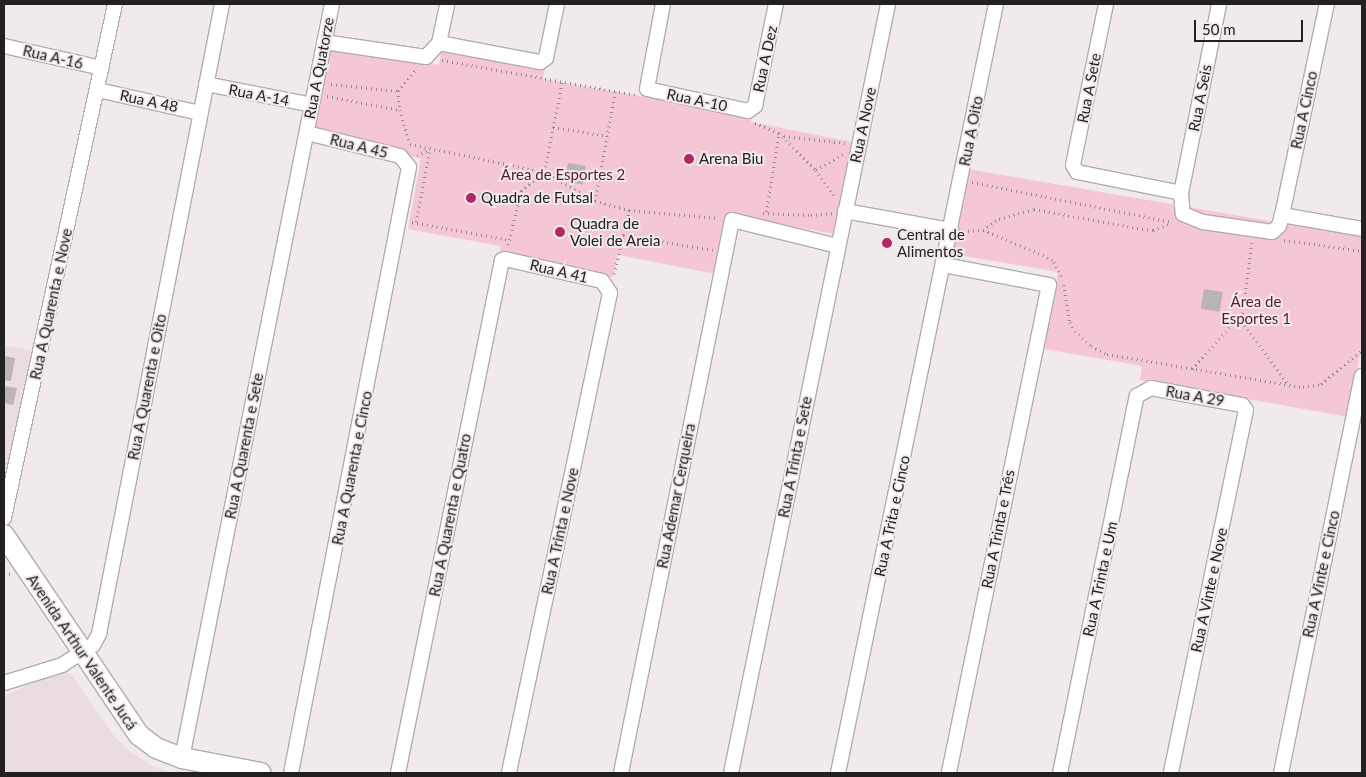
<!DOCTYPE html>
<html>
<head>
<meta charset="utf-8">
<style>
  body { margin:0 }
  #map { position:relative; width:1366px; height:777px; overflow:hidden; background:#f0eaeb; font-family:Lato,sans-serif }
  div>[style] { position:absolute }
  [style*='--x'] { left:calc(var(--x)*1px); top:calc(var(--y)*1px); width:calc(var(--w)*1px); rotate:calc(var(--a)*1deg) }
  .built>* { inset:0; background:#ebdce0 }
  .green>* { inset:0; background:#f5c6d4 }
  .building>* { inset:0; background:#bab4b5; transform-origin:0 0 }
  .path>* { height:2.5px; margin-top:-1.25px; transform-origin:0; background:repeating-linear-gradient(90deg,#8f8b8c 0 1px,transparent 0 5px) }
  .roads { filter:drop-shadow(1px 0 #b2acad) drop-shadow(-1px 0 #b2acad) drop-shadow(0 1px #b2acad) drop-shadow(0 -1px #b2acad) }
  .street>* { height:14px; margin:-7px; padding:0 7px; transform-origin:7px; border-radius:7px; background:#fff }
  .secondary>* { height:20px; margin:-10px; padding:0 10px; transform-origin:10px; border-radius:10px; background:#fff }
  .dots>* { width:14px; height:14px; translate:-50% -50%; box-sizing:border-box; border:2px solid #f0eaeb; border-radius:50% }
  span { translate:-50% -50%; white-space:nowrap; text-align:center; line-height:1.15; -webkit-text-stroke:4px #f0eaeb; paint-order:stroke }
  .street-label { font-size:15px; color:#232021 }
  .poi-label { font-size:15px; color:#232021 }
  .left { translate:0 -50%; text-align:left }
  .park-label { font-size:15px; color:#5c1634 }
  .frame { position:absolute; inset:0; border:5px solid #232021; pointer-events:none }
  .scale { position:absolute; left:1194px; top:20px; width:109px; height:22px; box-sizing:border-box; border:2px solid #232021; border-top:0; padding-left:6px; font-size:15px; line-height:18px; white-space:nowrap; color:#232021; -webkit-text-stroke:4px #f0eaeb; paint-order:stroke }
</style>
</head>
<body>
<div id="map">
  <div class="built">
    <i style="clip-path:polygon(4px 345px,33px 351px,4px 478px)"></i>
    <i style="clip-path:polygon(61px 670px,71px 674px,115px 737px,132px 753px,154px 767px,172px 773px,4px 773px,4px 696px)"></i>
  </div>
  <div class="green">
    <i style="clip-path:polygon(327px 45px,439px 65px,442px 48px,545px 67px,543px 79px,645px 97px,651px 88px,753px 108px,751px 122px,852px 142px,834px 234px,728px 214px,716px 274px,618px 255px,613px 277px,501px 255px,500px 246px,408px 229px,421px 158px,309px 138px)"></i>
    <i style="clip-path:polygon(968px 169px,1362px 237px,1362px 343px,1349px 417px,1140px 380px,1142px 366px,1044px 349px,1058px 272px,952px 254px)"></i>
  </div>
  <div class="building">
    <i style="left:568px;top:163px;width:18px;height:19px;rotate:9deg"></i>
    <i style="left:1204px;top:289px;width:19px;height:20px;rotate:9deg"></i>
    <i style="clip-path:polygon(4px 356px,15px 358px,11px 381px,4px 380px)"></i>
    <i style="clip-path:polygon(4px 386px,17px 388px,13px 405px,4px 403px)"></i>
  </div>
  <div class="path">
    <i style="--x:442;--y:60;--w:197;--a:10.2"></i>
    <i style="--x:331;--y:84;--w:67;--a:6"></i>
    <i style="--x:398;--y:91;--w:30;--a:-50"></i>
    <i style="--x:398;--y:91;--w:19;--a:84"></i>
    <i style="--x:327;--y:96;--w:74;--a:10.9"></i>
    <i style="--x:400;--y:110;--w:35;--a:74"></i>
    <i style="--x:410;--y:144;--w:137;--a:11.8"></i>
    <i style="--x:544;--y:172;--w:59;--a:29.6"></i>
    <i style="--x:595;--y:201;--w:35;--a:15"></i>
    <i style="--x:629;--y:210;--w:89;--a:5.1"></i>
    <i style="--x:755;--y:123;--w:26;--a:23"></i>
    <i style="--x:779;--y:133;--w:52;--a:45"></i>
    <i style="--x:816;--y:170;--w:31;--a:54"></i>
    <i style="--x:553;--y:127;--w:55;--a:9.5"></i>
    <i style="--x:784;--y:136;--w:61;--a:6.5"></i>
    <i style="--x:417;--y:156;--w:14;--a:-30"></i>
    <i style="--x:816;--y:170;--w:31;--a:-31"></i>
    <i style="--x:972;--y:182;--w:205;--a:11.3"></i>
    <i style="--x:595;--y:201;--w:111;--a:-79.6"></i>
    <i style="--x:766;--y:212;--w:80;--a:-80.7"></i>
    <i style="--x:763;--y:213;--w:48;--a:2.4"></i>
    <i style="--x:811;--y:215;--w:21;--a:-5"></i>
    <i style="--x:412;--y:222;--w:100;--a:10.4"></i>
    <i style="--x:416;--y:222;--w:75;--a:-79.3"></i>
    <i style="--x:983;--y:230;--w:65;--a:22.6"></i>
    <i style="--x:1043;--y:255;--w:13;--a:32"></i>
    <i style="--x:1054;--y:262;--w:20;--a:63"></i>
    <i style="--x:963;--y:231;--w:20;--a:-3"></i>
    <i style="--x:983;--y:230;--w:19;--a:-35"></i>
    <i style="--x:999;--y:219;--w:36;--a:-16"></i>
    <i style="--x:1034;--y:209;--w:105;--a:10.5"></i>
    <i style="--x:1137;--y:228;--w:16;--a:7"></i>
    <i style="--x:1153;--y:230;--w:20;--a:-20"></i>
    <i style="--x:623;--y:235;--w:91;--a:9.5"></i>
    <i style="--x:1284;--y:240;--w:79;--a:8"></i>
    <i style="--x:1252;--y:243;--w:79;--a:97.3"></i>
    <i style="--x:1242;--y:321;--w:79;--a:53.7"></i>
    <i style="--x:508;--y:245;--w:56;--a:-76.5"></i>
    <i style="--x:521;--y:191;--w:30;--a:-40"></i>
    <i style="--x:544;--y:172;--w:91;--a:-78.6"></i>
    <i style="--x:614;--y:274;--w:66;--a:-76.8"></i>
    <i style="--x:1064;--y:285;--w:37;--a:81"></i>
    <i style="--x:1070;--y:322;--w:10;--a:61"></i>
    <i style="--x:1075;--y:331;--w:22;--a:43"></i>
    <i style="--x:1091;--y:346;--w:18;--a:27"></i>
    <i style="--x:1107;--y:354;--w:199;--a:9.6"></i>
    <i style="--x:1303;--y:387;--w:18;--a:-9"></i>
    <i style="--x:1321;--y:384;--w:53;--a:-39.7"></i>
    <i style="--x:1192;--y:369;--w:74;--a:-48.3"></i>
    <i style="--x:4;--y:573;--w:6;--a:9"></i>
  </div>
  <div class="roads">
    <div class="street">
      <i style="--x:663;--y:4;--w:86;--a:100.7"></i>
      <i style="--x:647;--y:89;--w:103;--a:12.3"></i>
      <i style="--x:748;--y:111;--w:9;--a:-36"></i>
      <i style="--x:755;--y:106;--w:104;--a:-78.4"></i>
      <i style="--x:1106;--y:4;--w:164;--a:101.6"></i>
      <i style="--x:1073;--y:165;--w:8;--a:60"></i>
      <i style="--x:1077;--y:172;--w:106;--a:11.4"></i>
      <i style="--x:1181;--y:193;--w:21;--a:85"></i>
      <i style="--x:1183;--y:214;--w:22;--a:22"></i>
      <i style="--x:1203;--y:222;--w:70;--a:8.2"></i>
      <i style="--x:1272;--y:232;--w:9;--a:-41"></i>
      <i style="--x:1279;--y:226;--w:11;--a:-75"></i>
      <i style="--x:1282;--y:215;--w:81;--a:9.9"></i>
      <i style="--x:324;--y:42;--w:103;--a:8.4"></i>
      <i style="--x:426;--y:57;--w:19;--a:-47"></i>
      <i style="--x:439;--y:43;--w:40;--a:-78"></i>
      <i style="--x:439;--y:43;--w:103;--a:10.7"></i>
      <i style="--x:540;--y:62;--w:7;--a:-34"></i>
      <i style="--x:546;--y:58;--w:55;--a:-78.5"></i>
      <i style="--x:4;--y:46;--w:100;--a:12.7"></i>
      <i style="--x:206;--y:84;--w:108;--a:11.2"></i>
      <i style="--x:98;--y:90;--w:105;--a:12.7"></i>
      <i style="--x:1181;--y:193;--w:193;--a:-78.6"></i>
      <i style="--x:845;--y:211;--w:108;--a:10.2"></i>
      <i style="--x:1282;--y:215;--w:216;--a:-78"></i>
      <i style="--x:944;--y:265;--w:107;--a:10.8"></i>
      <i style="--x:1049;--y:285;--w:498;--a:101.6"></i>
      <i style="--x:4;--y:518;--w:526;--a:-77.81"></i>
      <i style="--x:4;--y:683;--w:61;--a:-17.2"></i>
      <i style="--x:62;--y:665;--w:37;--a:-33"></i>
      <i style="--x:93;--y:645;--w:13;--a:-61"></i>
      <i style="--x:99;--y:634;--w:642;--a:-78.95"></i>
      <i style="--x:182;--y:758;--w:769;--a:-78.75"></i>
      <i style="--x:291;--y:773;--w:617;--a:-78.98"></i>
      <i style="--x:409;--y:167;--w:14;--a:-129"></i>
      <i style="--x:400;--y:156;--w:96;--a:-166.1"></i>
      <i style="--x:398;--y:773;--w:523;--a:-78.54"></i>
      <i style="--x:502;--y:260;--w:3;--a:-18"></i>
      <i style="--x:505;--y:259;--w:99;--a:12.8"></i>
      <i style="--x:602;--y:281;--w:14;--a:56"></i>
      <i style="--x:610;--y:293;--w:491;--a:101.9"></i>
      <i style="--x:621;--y:773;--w:564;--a:-78.65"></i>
      <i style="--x:732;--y:220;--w:109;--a:13.8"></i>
      <i style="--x:731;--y:773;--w:785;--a:-78.46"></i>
      <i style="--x:838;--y:773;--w:785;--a:-78.39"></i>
      <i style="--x:1060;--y:773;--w:385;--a:-78.5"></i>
      <i style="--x:1137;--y:396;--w:16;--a:-30"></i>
      <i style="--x:1151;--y:388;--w:93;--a:10.6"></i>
      <i style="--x:1242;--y:405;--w:6;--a:51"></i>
      <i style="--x:1246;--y:410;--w:371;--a:101.7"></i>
      <i style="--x:1281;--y:773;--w:405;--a:-78.5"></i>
    </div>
    <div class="secondary">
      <i style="--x:4;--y:535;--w:241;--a:56"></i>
      <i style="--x:139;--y:735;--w:21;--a:37"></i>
      <i style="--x:156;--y:748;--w:28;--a:21"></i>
      <i style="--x:182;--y:758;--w:80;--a:10.8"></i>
    </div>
  </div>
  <div class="dots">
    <i style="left:689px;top:159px;background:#b12766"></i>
    <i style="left:471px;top:198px;background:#b12766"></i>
    <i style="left:560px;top:232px;background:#b12766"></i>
    <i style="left:887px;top:243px;background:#b12766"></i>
  </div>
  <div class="street-label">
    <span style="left:53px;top:57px;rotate:13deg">Rua A-16</span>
    <span style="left:765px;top:59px;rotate:-78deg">Rua A Dez</span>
    <span style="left:319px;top:68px;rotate:-79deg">Rua A Quatorze</span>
    <span style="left:1089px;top:88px;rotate:-79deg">Rua A Sete</span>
    <span style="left:259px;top:95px;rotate:11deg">Rua A-14</span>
    <span style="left:1200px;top:98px;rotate:-79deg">Rua A Seis</span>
    <span style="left:697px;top:100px;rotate:12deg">Rua A-10</span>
    <span style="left:149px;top:101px;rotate:12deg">Rua A 48</span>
    <span style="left:1304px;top:110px;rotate:-78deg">Rua A Cinco</span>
    <span style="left:863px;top:125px;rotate:-78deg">Rua A Nove</span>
    <span style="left:971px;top:131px;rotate:-79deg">Rua A Oito</span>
    <span style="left:359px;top:146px;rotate:14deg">Rua A 45</span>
    <span style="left:559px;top:271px;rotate:13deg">Rua A 41</span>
    <span style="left:51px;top:304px;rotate:-78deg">Rua A Quarenta e Nove</span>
    <span style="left:147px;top:387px;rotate:-79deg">Rua A Quarenta e Oito</span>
    <span style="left:1195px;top:396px;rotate:10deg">Rua A 29</span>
    <span style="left:244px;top:446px;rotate:-79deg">Rua A Quarenta e Sete</span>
    <span style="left:795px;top:457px;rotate:-79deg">Rua A Trinta e Sete</span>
    <span style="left:352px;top:468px;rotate:-79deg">Rua A Quarenta e Cinco</span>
    <span style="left:676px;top:496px;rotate:-79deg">Rua Ademar Cerqueira</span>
    <span style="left:450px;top:515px;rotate:-79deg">Rua A Quarenta e Quatro</span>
    <span style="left:892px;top:516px;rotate:-78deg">Rua A Trita e Cinco</span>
    <span style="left:998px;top:529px;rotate:-79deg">Rua A Trinta e Três</span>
    <span style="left:560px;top:531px;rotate:-78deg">Rua A Trinta e Nove</span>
    <span style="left:1321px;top:574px;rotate:-78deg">Rua A Vinte e Cinco</span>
    <span style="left:1100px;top:579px;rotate:-78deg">Rua A Trinta e Um</span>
    <span style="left:1209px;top:590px;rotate:-78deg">Rua A Vinte e Nove</span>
    <span style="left:82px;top:652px;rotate:56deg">Avenida Arthur Valente Jucá</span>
  </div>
  <div class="poi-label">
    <span class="left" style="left:699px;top:159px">Arena Biu</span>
    <span class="left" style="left:481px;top:198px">Quadra de Futsal</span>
    <span class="left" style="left:570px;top:232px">Quadra de<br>Volei de Areia</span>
    <span class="left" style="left:897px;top:243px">Central de<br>Alimentos</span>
  </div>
  <div class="park-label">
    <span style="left:563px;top:175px">Área de Esportes 2</span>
    <span style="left:1256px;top:310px">Área de<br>Esportes 1</span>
  </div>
  <div class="frame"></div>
  <div class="scale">50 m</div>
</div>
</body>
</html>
